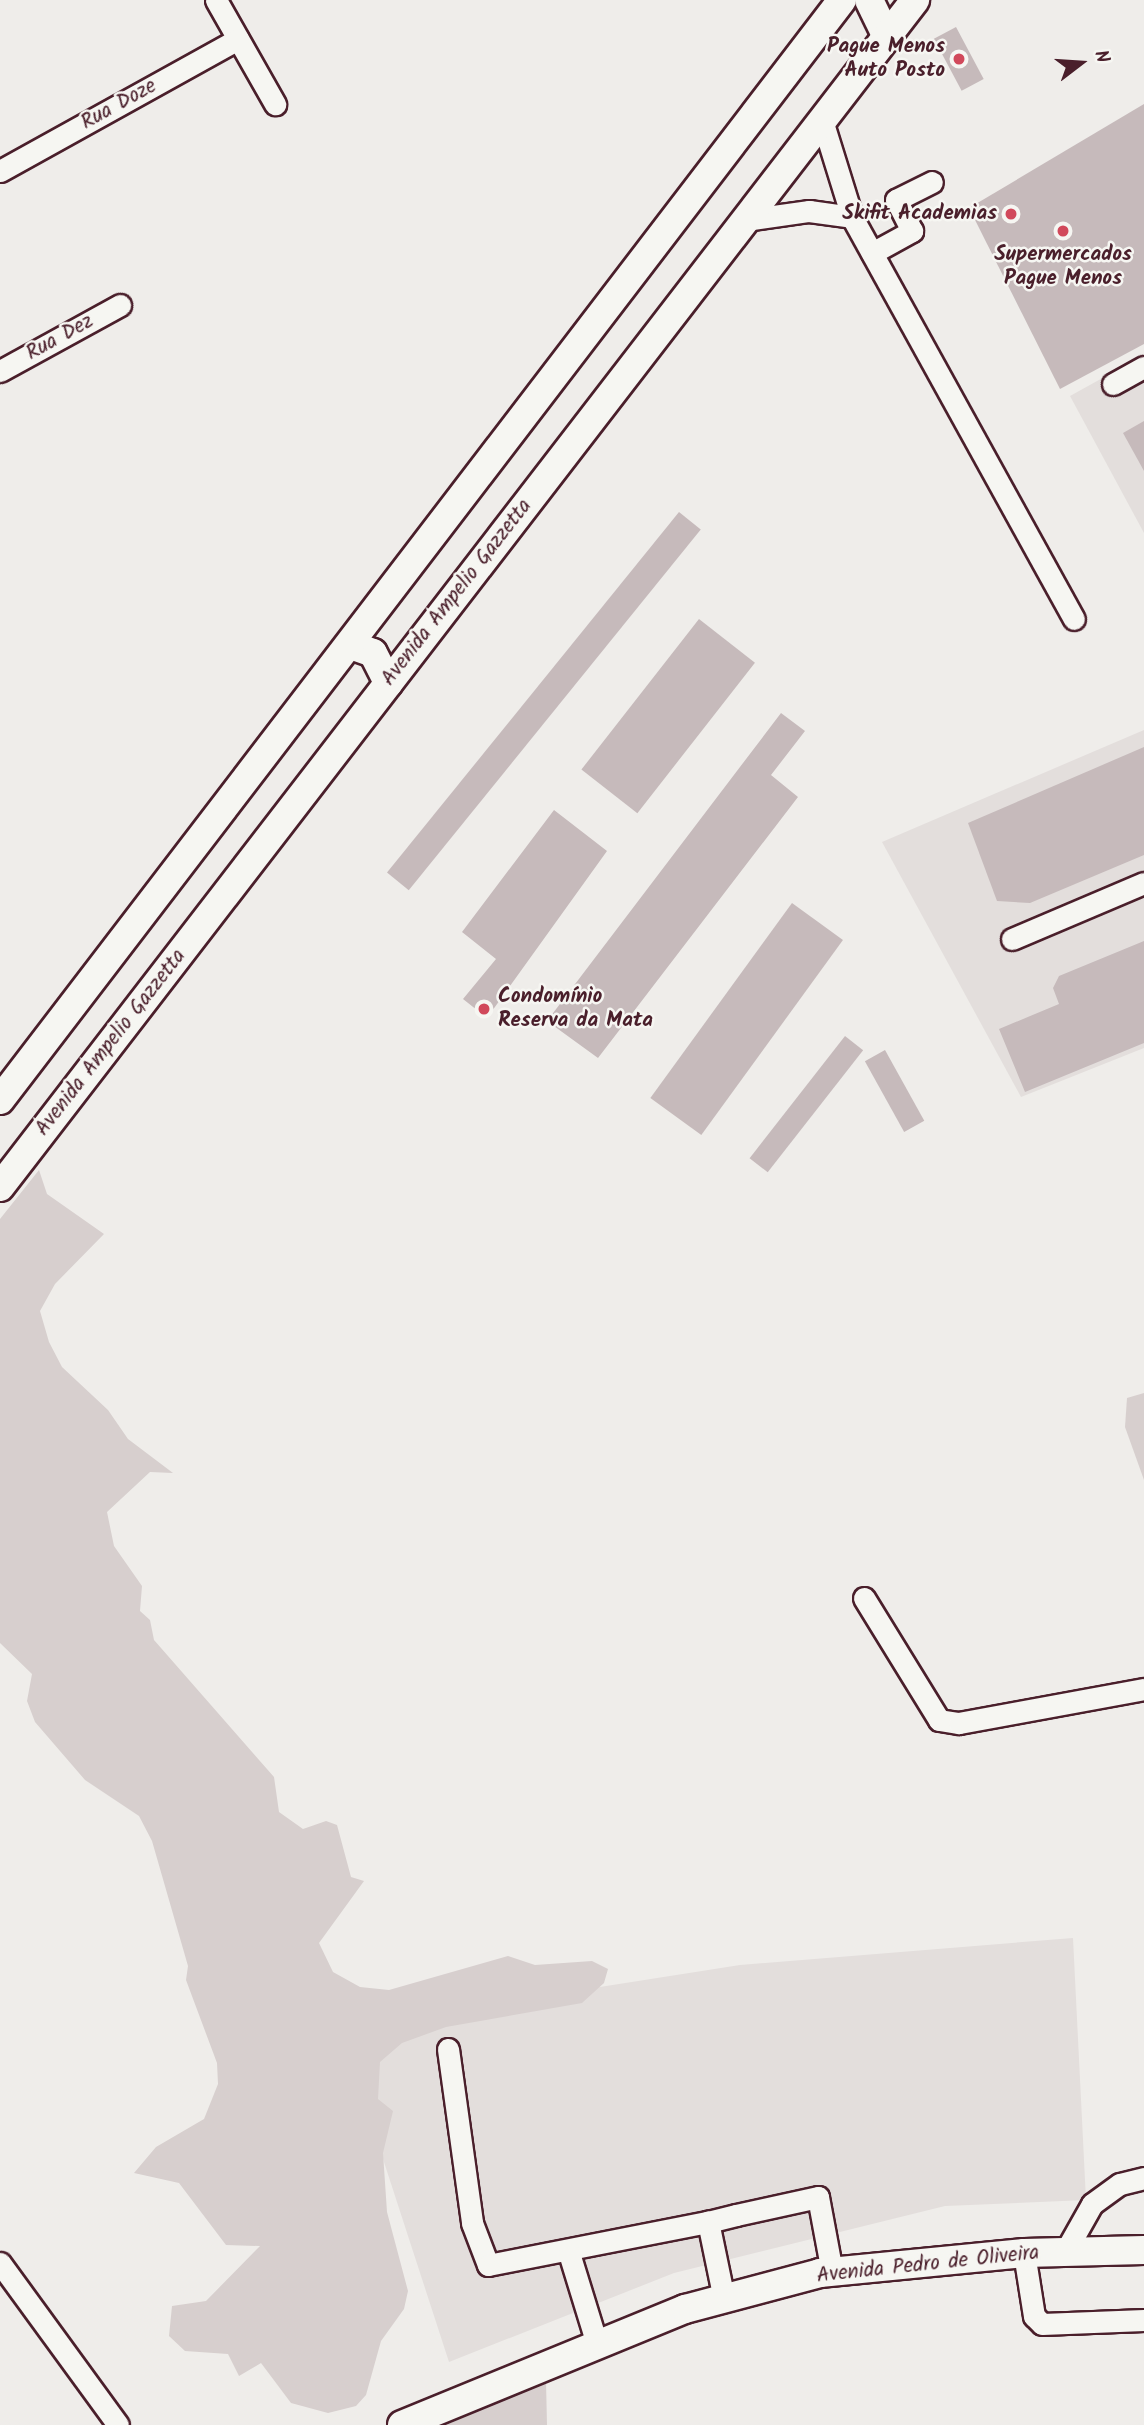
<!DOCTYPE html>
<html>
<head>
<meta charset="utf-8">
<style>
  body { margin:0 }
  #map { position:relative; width:1144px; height:2425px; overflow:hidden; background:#efedea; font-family:Kalam,sans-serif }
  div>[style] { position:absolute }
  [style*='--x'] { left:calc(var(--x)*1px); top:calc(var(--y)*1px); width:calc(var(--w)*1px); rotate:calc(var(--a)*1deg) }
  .built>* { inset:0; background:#e3dedc }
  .green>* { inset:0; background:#d7cfce }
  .building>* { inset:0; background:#c6babb; transform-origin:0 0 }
  .roads { filter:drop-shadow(2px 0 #4a1f2b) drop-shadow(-2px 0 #4a1f2b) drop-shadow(0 2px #4a1f2b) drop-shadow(0 -2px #4a1f2b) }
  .minor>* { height:21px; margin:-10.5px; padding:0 10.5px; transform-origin:10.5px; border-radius:10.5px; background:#f6f6f2 }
  .major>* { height:28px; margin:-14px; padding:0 14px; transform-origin:14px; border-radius:14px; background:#f6f6f2 }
  .dots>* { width:19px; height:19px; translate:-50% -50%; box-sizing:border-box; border:4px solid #f6f6f2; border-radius:50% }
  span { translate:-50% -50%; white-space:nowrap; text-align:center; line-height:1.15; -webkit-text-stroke:5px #f6f6f2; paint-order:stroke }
  .poi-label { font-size:21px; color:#4a1f2b; font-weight:700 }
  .right { translate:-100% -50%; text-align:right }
  .left { translate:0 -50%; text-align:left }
  .street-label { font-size:21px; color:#4a1f2b }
  .north { position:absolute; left:1046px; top:28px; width:70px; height:70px; -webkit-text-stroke:5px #f6f6f2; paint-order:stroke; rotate:73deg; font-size:19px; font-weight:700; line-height:28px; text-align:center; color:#4a1f2b }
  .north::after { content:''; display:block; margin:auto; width:24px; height:32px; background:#4a1f2b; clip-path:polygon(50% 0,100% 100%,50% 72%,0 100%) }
</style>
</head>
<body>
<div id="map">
  <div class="built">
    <i style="clip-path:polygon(1144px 355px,1144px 533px,1070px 396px)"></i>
    <i style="clip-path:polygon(1144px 730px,1144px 1048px,1021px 1097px,882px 842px)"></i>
    <i style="clip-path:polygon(1073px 1938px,1086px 2200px,945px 2206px,674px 2273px,449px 2362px,344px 2039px,568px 1992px,740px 1965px)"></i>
  </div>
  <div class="green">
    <i style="clip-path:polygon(39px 1170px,47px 1194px,104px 1234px,55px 1284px,40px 1311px,49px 1342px,62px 1367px,108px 1410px,128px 1439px,173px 1473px,150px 1472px,107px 1512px,114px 1546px,142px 1586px,140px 1611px,150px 1620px,154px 1640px,274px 1777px,279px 1812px,303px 1829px,326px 1821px,337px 1825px,351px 1877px,364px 1881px,319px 1943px,333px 1972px,360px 1987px,389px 1990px,508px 1956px,535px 1965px,592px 1961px,608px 1969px,604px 1983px,582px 2003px,446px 2027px,402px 2043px,380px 2062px,378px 2099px,393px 2111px,383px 2153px,387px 2212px,408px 2291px,404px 2309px,381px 2341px,366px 2395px,356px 2406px,328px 2413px,291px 2403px,261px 2363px,239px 2376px,228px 2354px,185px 2351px,169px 2336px,172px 2306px,206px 2301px,260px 2246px,226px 2245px,179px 2183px,134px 2173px,156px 2147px,204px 2119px,218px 2084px,217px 2063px,186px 1980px,188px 1966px,152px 1841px,139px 1816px,85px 1780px,35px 1722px,27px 1701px,32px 1674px,0 1643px,0 1219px)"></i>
    <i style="clip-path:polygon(1144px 1393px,1144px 1480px,1125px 1427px,1127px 1398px)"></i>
    <i style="clip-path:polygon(546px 2381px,547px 2425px,445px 2425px,446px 2425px)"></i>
  </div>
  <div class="building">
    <i style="left:956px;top:27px;width:59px;height:25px;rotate:62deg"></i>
    <i style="clip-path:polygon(1144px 104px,1144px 344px,1060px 389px,969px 208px)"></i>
    <i style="clip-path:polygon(1144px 421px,1144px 471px,1123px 433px)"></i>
    <i style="left:679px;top:512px;width:28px;height:464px;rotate:39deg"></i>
    <i style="left:699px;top:619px;width:71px;height:191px;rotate:38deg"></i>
    <i style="clip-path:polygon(781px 713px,805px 731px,771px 775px,798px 797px,598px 1058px,547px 1021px)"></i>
    <i style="clip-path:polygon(1144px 747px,1144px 855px,1030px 903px,997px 901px,968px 823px)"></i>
    <i style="clip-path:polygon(554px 810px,607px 851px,487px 1018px,463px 999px,496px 959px,462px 932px)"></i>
    <i style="left:792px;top:903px;width:63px;height:241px;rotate:36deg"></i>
    <i style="clip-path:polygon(1144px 941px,1144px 1043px,1025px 1092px,999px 1029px,1059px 1004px,1053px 988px,1059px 976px)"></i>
    <i style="left:845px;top:1036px;width:23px;height:155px;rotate:38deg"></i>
    <i style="left:885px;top:1050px;width:81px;height:23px;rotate:61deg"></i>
  </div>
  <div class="roads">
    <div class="minor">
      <i style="--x:216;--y:0;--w:120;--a:60.4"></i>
      <i style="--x:822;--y:120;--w:102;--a:72.8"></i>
      <i style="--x:852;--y:217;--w:459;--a:61.1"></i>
      <i style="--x:0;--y:171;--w:272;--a:-29"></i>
      <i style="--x:745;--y:220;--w:65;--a:-8"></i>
      <i style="--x:809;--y:211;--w:43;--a:7.9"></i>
      <i style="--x:872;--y:253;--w:46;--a:-28.8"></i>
      <i style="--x:912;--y:231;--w:35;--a:-117"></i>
      <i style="--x:896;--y:200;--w:40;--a:-26.6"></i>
      <i style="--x:0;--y:371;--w:137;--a:-28.8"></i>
      <i style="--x:1113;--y:384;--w:35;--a:-29"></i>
      <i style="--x:1012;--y:939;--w:143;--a:-23"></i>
      <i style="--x:864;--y:1598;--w:143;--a:58.4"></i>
      <i style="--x:939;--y:1720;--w:20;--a:9"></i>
      <i style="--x:959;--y:1723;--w:188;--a:-10.4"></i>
      <i style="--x:448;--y:2049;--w:176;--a:82.1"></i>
      <i style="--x:472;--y:2223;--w:45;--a:69.1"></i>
      <i style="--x:488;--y:2265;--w:224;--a:-11.1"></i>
      <i style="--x:1065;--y:2252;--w:55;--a:-60.6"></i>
      <i style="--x:1092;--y:2204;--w:34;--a:-36"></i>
      <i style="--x:1120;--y:2184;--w:25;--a:-14"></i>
      <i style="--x:569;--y:2253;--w:95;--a:72.9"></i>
      <i style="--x:1024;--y:2253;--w:64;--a:81"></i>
      <i style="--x:1034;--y:2316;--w:11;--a:45"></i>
      <i style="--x:1042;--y:2324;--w:102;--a:-2.2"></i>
      <i style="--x:0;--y:2263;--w:200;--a:53.9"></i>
      <i style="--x:724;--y:2299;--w:79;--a:-101.7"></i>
      <i style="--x:708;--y:2222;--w:29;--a:-14"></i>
      <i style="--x:736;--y:2215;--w:84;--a:-12.4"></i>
      <i style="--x:818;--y:2197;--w:76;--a:79.4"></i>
    </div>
    <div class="major">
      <i style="--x:869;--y:0;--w:41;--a:64.1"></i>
      <i style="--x:351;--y:645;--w:23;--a:20"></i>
      <i style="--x:373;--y:653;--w:34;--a:63"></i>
      <i style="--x:0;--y:1100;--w:1385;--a:-52.57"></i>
      <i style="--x:0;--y:1187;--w:1499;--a:-52.37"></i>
      <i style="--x:402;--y:2425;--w:306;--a:-22.3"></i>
      <i style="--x:685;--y:2309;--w:140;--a:-14.9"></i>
      <i style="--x:820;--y:2273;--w:205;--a:-5.6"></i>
      <i style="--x:1024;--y:2253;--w:120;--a:-1.4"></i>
    </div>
  </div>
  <div class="dots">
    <i style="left:959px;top:59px;background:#d1495b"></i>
    <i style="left:1011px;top:214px;background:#d1495b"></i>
    <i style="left:1063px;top:231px;background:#d1495b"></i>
    <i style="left:484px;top:1009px;background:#d1495b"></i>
  </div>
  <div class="poi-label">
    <span class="right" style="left:945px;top:59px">Pague Menos<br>Auto Posto</span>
    <span class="right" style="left:997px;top:214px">Skifit Academias</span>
    <span style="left:1063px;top:267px">Supermercados<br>Pague Menos</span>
    <span class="left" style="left:498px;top:1009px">Condomínio<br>Reserva da Mata</span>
  </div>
  <div class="street-label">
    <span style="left:119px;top:105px;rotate:-29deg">Rua Doze</span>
    <span style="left:60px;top:338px;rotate:-29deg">Rua Dez</span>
    <span style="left:457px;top:593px;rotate:-52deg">Avenida Ampelio Gazzetta</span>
    <span style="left:111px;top:1043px;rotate:-52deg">Avenida Ampelio Gazzetta</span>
    <span style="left:928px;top:2265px;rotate:-6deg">Avenida Pedro de Oliveira</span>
  </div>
  <div class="north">N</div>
</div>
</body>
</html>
